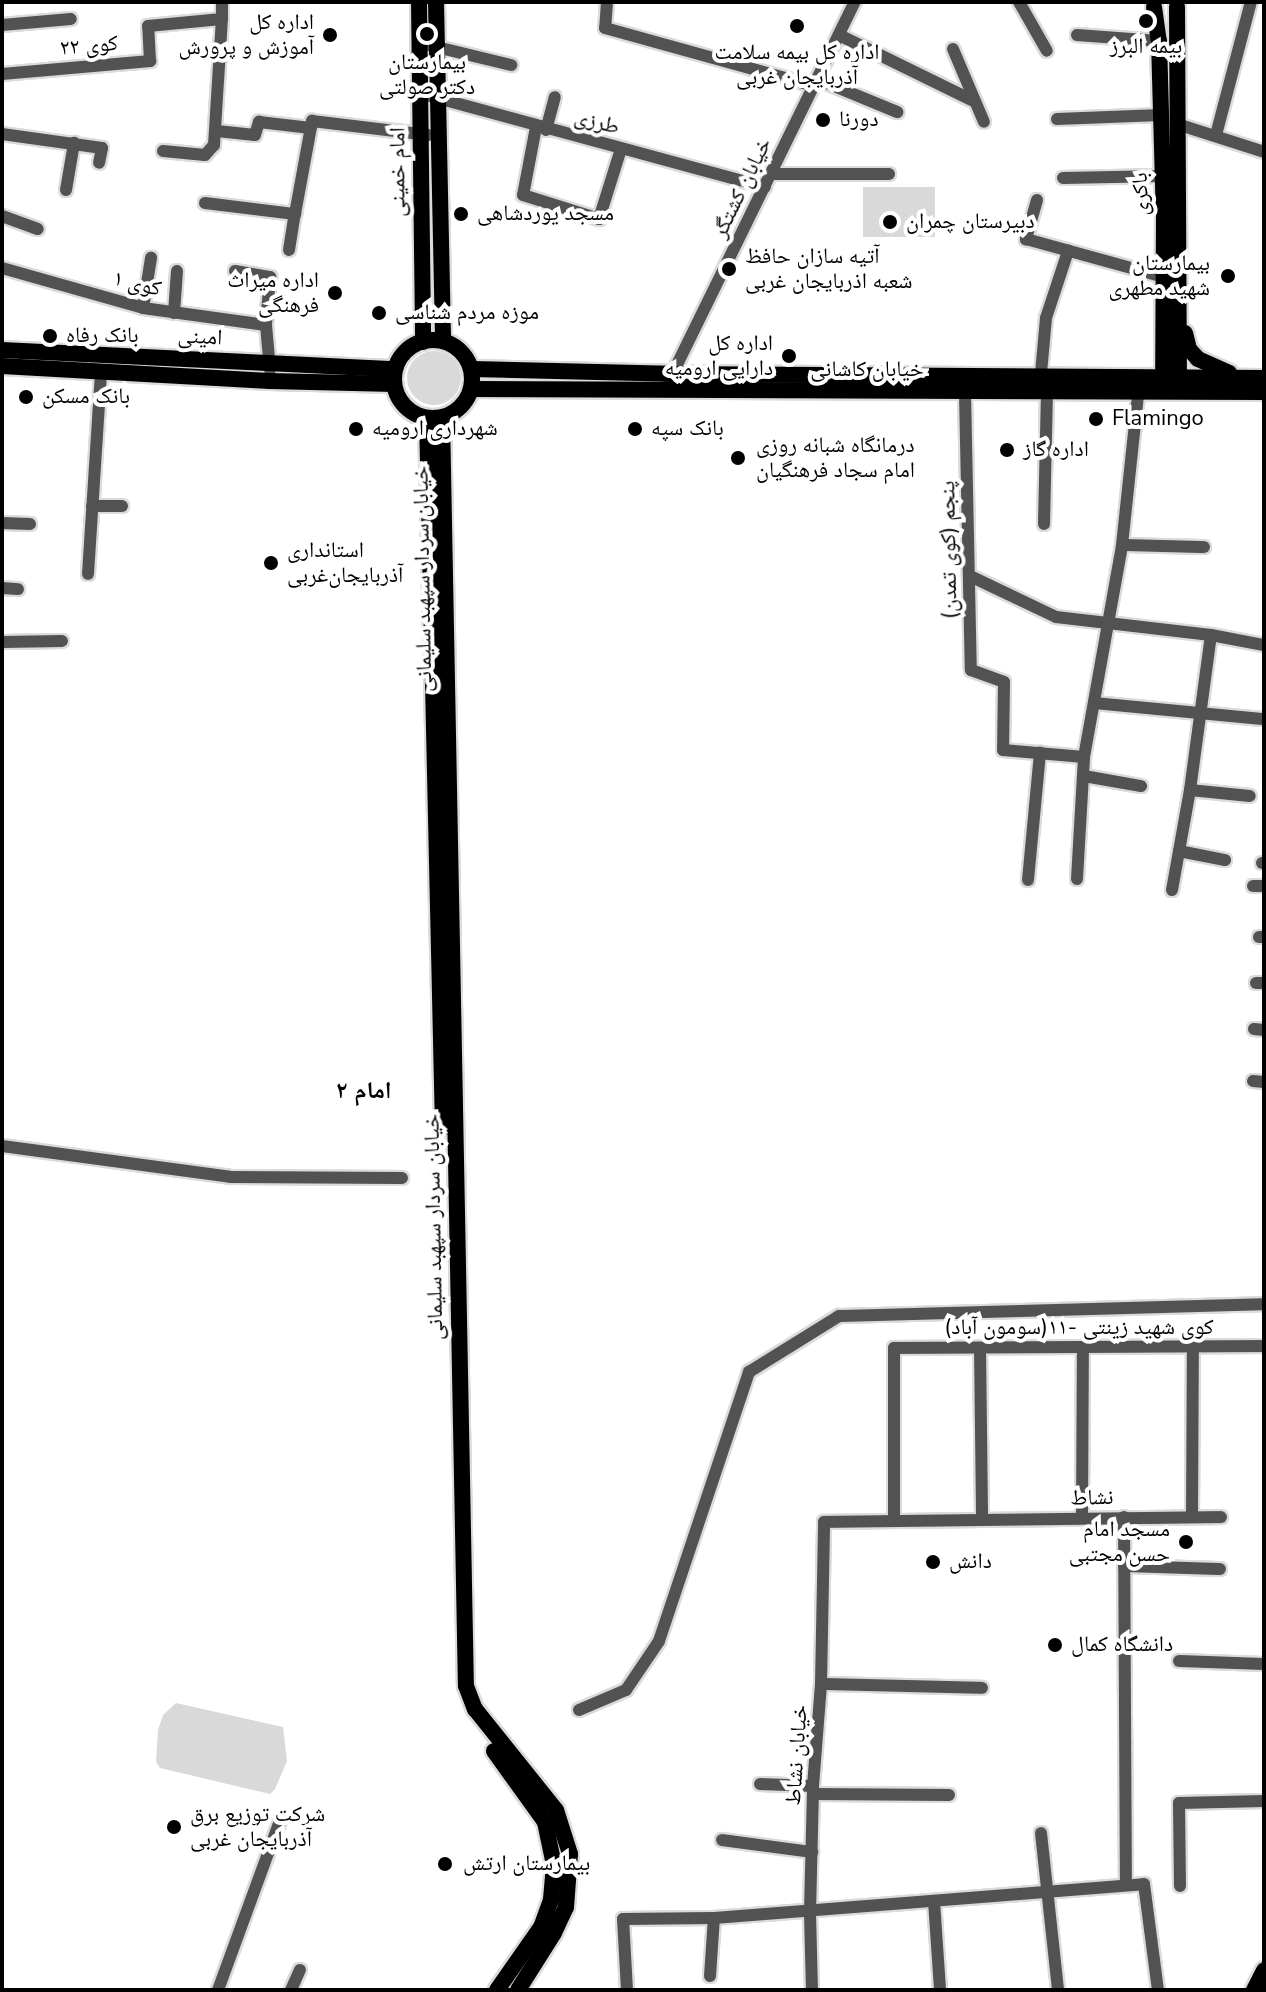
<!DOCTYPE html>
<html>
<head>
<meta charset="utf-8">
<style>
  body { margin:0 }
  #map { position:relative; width:1266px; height:1992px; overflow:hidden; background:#fff; font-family:"Nunito Sans","Noto Naskh Arabic",sans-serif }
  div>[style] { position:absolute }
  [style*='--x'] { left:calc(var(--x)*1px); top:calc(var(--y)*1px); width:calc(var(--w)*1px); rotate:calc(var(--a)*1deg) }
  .green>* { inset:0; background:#d9d9d9; transform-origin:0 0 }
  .round { border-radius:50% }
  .roads { filter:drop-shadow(2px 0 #dbdbdb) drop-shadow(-2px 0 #dbdbdb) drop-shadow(0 2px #dbdbdb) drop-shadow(0 -2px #dbdbdb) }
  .minor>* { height:12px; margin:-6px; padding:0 6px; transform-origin:6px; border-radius:6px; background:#525252 }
  .major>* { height:16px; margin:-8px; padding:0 8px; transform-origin:8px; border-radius:8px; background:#000 }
  .major>.ring { margin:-8px; padding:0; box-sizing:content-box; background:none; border:16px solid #000; border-radius:50% }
  .dots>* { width:22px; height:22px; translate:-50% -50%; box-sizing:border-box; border:4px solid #fff; border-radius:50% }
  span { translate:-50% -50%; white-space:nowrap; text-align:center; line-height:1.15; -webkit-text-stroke:8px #fff; paint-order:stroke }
  .poi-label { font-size:22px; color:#000 }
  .right { translate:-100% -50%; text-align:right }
  .left { translate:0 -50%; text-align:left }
  .street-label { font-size:22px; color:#000 }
  .neighbourhood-label { font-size:24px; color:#000; font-weight:700 }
  .frame { position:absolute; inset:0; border:4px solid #000; pointer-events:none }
</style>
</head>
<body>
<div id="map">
  <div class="green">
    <i style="left:863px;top:187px;width:72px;height:50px"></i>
    <i class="round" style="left:407px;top:351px;width:54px;height:54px"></i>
    <i style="clip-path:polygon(176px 1703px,283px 1727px,287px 1761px,275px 1789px,270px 1794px,160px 1768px,156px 1762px,158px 1730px,163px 1715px)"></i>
  </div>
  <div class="roads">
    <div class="minor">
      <i style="--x:607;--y:2;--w:26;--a:94"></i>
      <i style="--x:605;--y:28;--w:217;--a:15.5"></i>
      <i style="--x:1019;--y:2;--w:56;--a:60.3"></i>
      <i style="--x:2;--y:25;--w:69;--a:-5"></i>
      <i style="--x:839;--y:35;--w:150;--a:26.1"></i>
      <i style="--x:1077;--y:35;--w:82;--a:4.2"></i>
      <i style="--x:420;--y:43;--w:94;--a:13.6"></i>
      <i style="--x:953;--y:49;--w:79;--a:67"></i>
      <i style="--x:2;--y:74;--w:149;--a:-5"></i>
      <i style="--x:150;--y:61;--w:35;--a:-93"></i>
      <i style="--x:148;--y:26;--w:74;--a:-5.4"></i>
      <i style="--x:222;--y:19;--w:17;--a:-90"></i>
      <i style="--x:817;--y:79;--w:87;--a:22.4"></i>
      <i style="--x:430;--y:96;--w:347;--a:15.2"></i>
      <i style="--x:1057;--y:119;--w:104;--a:-2.2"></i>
      <i style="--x:1177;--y:124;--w:91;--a:17.8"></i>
      <i style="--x:536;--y:127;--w:69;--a:100.8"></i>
      <i style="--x:523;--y:195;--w:80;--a:17.5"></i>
      <i style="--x:599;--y:219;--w:73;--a:-72.6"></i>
      <i style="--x:546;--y:130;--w:34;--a:-75"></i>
      <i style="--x:217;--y:131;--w:38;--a:6"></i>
      <i style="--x:255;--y:135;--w:14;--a:-73"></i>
      <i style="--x:259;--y:122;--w:52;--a:6.6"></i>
      <i style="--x:2;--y:134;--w:101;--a:8"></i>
      <i style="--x:102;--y:148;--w:15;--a:101"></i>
      <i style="--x:1216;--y:135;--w:138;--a:-75.3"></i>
      <i style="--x:163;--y:151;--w:42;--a:5.4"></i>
      <i style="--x:205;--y:155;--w:13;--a:-48"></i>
      <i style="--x:214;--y:145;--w:126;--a:-86.4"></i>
      <i style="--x:771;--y:174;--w:118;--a:0"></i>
      <i style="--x:1063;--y:178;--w:100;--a:-1.1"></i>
      <i style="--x:66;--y:190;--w:48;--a:-80.3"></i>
      <i style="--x:1037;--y:200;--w:41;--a:105.8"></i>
      <i style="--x:1026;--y:239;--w:143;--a:15.4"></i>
      <i style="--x:205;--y:203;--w:91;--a:7"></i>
      <i style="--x:295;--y:214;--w:95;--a:-79.6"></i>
      <i style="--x:312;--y:121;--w:117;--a:6.9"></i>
      <i style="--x:2;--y:216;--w:38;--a:20"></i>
      <i style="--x:289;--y:250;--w:36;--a:-81"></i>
      <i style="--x:2;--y:268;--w:147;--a:15.8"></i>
      <i style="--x:143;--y:308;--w:124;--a:7.9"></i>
      <i style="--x:235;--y:271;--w:36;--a:10"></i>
      <i style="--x:270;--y:277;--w:48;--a:94.8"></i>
      <i style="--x:266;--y:325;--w:45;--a:84.9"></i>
      <i style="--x:143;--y:308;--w:51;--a:-80.9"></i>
      <i style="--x:174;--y:313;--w:42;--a:-85.9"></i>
      <i style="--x:669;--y:381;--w:422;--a:-63.9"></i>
      <i style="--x:1040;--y:384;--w:66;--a:-84.8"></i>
      <i style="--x:1046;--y:318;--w:71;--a:-71.8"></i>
      <i style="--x:965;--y:393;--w:277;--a:88.8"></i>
      <i style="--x:971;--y:670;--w:35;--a:20"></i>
      <i style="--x:1004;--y:682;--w:68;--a:90.8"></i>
      <i style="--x:1003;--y:750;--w:81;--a:4.9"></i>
      <i style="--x:92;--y:506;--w:30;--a:0"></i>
      <i style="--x:2;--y:523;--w:28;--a:2"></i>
      <i style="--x:1044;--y:524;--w:131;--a:-88.7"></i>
      <i style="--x:1122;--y:545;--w:82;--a:1.4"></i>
      <i style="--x:88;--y:574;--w:203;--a:-86.3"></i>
      <i style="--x:970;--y:576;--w:95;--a:25.5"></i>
      <i style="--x:1056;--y:617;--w:156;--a:6.6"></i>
      <i style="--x:1211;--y:635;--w:54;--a:10.7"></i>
      <i style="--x:2;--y:588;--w:16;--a:4"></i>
      <i style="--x:2;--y:642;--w:60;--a:-1"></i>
      <i style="--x:1095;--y:703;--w:167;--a:5.5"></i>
      <i style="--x:1084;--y:776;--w:58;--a:10"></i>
      <i style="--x:1190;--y:790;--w:60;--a:5.7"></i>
      <i style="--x:1179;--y:851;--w:47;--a:11.1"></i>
      <i style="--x:1262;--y:863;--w:2;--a:0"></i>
      <i style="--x:1077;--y:879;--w:122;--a:-86.7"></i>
      <i style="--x:1084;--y:757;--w:215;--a:-79.8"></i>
      <i style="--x:1122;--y:545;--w:160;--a:-83.9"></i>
      <i style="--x:1028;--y:880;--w:128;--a:-84.6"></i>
      <i style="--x:1253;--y:886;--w:11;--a:0"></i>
      <i style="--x:1172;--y:890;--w:102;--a:-79.8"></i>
      <i style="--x:1190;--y:790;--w:156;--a:-82.3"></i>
      <i style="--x:1259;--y:937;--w:5;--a:0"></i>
      <i style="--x:1256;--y:983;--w:8;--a:0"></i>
      <i style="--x:1254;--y:1029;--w:10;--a:6"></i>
      <i style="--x:1253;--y:1081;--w:11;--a:5"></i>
      <i style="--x:2;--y:1146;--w:230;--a:7.7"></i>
      <i style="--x:230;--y:1177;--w:172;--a:0.3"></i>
      <i style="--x:980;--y:1348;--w:172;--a:89.3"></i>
      <i style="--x:1192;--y:1516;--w:167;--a:-89.7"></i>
      <i style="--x:1124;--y:1517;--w:368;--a:89.7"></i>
      <i style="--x:1082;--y:1518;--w:169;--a:-89.7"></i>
      <i style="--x:894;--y:1521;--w:173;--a:-90"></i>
      <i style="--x:894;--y:1348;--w:370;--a:-0.3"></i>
      <i style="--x:1124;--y:1566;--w:96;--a:1.8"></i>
      <i style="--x:1179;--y:1661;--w:85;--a:2"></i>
      <i style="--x:821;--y:1684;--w:161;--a:1.4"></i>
      <i style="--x:579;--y:1710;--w:51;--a:-23.1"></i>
      <i style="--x:626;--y:1690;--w:59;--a:-56"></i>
      <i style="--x:659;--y:1641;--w:284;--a:-71.5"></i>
      <i style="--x:749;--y:1372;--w:106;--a:-31.9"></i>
      <i style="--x:839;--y:1316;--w:425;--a:-1.6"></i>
      <i style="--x:760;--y:1784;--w:53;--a:2.2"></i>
      <i style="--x:814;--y:1794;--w:135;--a:0.4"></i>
      <i style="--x:1041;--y:1833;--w:158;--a:83.8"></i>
      <i style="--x:722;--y:1840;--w:91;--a:7.6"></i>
      <i style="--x:1180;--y:1886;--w:83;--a:-90.7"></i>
      <i style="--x:1179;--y:1803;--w:85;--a:-1.3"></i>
      <i style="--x:934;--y:1901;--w:89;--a:86.1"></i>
      <i style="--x:710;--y:1976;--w:58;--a:-86.1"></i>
      <i style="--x:218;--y:1990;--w:180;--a:-69.9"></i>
      <i style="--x:291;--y:1990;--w:22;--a:-66"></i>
      <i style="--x:627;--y:1990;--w:71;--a:-93.2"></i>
      <i style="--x:623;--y:1919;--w:91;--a:-0.6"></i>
      <i style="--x:714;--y:1918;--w:431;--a:-4.5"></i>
      <i style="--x:1144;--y:1884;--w:107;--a:82.5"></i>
      <i style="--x:812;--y:1990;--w:78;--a:-91.5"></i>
      <i style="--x:810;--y:1912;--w:126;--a:-88.6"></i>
      <i style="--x:813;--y:1786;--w:102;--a:-85.5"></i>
      <i style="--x:821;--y:1684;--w:162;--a:-88.9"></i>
      <i style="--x:824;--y:1522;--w:397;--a:-0.7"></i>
    </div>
    <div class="major">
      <i style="--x:419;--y:2;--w:340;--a:89.3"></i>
      <i style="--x:436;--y:2;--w:339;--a:88.8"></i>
      <i style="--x:1154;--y:7;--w:34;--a:82"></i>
      <i style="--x:1159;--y:41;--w:174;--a:88.4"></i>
      <i style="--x:1164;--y:215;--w:174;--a:90.3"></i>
      <i style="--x:1177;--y:7;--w:383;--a:89.7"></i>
      <i style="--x:1185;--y:333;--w:16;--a:76"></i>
      <i style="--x:1189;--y:349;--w:13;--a:48"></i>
      <i style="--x:1198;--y:359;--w:34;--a:24"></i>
      <i class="ring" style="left:394px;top:340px;width:62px;height:62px"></i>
      <i style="--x:2;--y:350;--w:393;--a:2.8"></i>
      <i style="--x:2;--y:366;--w:268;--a:3.2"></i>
      <i style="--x:270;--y:381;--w:124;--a:1.4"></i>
      <i style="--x:471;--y:369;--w:199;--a:1.4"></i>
      <i style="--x:670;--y:374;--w:594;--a:0.39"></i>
      <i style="--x:471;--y:389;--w:793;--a:0.22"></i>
      <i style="--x:442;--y:417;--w:1269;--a:88.92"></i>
      <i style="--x:466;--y:1686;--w:25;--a:69"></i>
      <i style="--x:475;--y:1709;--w:129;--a:51.3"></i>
      <i style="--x:556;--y:1810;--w:46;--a:72.3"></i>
      <i style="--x:570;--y:1854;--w:53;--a:94.3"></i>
      <i style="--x:566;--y:1907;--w:29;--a:115"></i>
      <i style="--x:554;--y:1933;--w:67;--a:122.3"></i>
      <i style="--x:427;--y:418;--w:710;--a:88.71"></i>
      <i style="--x:494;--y:1751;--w:87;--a:54.3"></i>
      <i style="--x:545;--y:1822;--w:44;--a:78.2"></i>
      <i style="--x:554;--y:1865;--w:35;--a:95"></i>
      <i style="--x:551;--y:1900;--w:29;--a:110"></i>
      <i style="--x:541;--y:1927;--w:77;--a:124.9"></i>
      <i style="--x:1254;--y:1990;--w:22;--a:-63"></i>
    </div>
  </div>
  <div class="dots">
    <i style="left:1146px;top:21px;background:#000"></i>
    <i style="left:797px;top:26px;background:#000"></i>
    <i style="left:427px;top:34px;background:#000"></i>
    <i style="left:330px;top:35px;background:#000"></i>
    <i style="left:823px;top:120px;background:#000"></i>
    <i style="left:461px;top:214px;background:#000"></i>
    <i style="left:890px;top:222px;background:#000"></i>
    <i style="left:729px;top:269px;background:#000"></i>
    <i style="left:1228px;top:276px;background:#000"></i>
    <i style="left:335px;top:293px;background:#000"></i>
    <i style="left:379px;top:313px;background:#000"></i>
    <i style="left:50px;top:336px;background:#000"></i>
    <i style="left:789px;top:356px;background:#000"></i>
    <i style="left:26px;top:397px;background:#000"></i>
    <i style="left:1096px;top:419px;background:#000"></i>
    <i style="left:356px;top:429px;background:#000"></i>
    <i style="left:635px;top:429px;background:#000"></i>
    <i style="left:1007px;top:450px;background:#000"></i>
    <i style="left:738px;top:458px;background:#000"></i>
    <i style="left:271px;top:563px;background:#000"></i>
    <i style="left:1186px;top:1542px;background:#000"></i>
    <i style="left:933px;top:1562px;background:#000"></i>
    <i style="left:1055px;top:1645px;background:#000"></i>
    <i style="left:174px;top:1827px;background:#000"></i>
    <i style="left:445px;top:1864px;background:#000"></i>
  </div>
  <div class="poi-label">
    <span class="right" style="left:314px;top:35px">اداره کل<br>آموزش و پرورش</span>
    <span style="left:1146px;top:47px">بیمه البرز</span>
    <span style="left:797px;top:65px">اداره کل بیمه سلامت<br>آذربایجان غربی</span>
    <span style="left:427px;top:75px">بیمارستان<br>دکتر صولتی</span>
    <span class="left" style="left:839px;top:120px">دورنا</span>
    <span class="left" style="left:477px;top:214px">مسجد یوردشاهی</span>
    <span class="left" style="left:906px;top:222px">دبیرستان چمران</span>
    <span class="left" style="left:745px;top:269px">آتیه سازان حافظ<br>شعبه اذربایجان غربی</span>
    <span class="right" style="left:1210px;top:276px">بیمارستان<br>شهید مطهری</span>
    <span class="right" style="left:319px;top:293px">اداره میراث<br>فرهنگی</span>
    <span class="left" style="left:395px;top:313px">موزه مردم شناسی</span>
    <span class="left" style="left:66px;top:336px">بانک رفاه</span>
    <span class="right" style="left:773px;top:356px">اداره کل<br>دارایی ارومیه</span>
    <span class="left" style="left:42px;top:397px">بانک مسکن</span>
    <span class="left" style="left:1112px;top:419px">Flamingo</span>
    <span class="left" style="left:372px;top:429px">شهرداری ارومیه</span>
    <span class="left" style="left:651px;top:429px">بانک سپه</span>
    <span class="left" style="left:756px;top:458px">درمانگاه شبانه روزی<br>امام سجاد فرهنگیان</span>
    <span class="left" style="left:1023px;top:450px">اداره گاز</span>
    <span class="left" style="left:287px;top:563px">استانداری<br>آذربایجان‌غربی</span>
    <span class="right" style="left:1170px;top:1542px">مسجد امام<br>حسن مجتبی</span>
    <span class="left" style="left:949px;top:1562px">دانش</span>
    <span class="left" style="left:1071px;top:1645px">دانشگاه کمال</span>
    <span class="left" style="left:190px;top:1827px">شرکت توزیع برق<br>آذربایجان غربی</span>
    <span class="left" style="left:463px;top:1864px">بیمارستان ارتش</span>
  </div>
  <div class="street-label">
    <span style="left:89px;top:46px;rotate:-5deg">کوی ۲۲</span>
    <span style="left:597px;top:122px;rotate:15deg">طرزی</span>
    <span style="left:398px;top:172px;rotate:-90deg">امام خمینی</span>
    <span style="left:742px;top:188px;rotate:-64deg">خیابان کشتگر</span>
    <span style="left:1141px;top:194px;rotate:-92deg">باکری</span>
    <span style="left:137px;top:284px;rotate:14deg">کوی ۱</span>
    <span style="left:200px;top:337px;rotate:3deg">امینی</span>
    <span style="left:867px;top:370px">خیابان کاشانی</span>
    <span style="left:949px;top:550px;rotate:-91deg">پنجم (کوی تمدن)</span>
    <span style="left:423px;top:579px;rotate:-91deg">خیابان سردار سپهبد سلیمانی</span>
    <span style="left:434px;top:1227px;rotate:-91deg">خیابان سردار سپهبد سلیمانی</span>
    <span style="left:1079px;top:1328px">کوی شهید زینتی -۱۱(سومون آباد)</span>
    <span style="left:1092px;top:1498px;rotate:-1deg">نشاط</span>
    <span style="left:797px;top:1755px;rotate:-86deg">خیابان نشاط</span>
  </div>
  <div class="neighbourhood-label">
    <span style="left:364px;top:1091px">امام ۲</span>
  </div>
  <div class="frame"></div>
</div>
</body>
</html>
